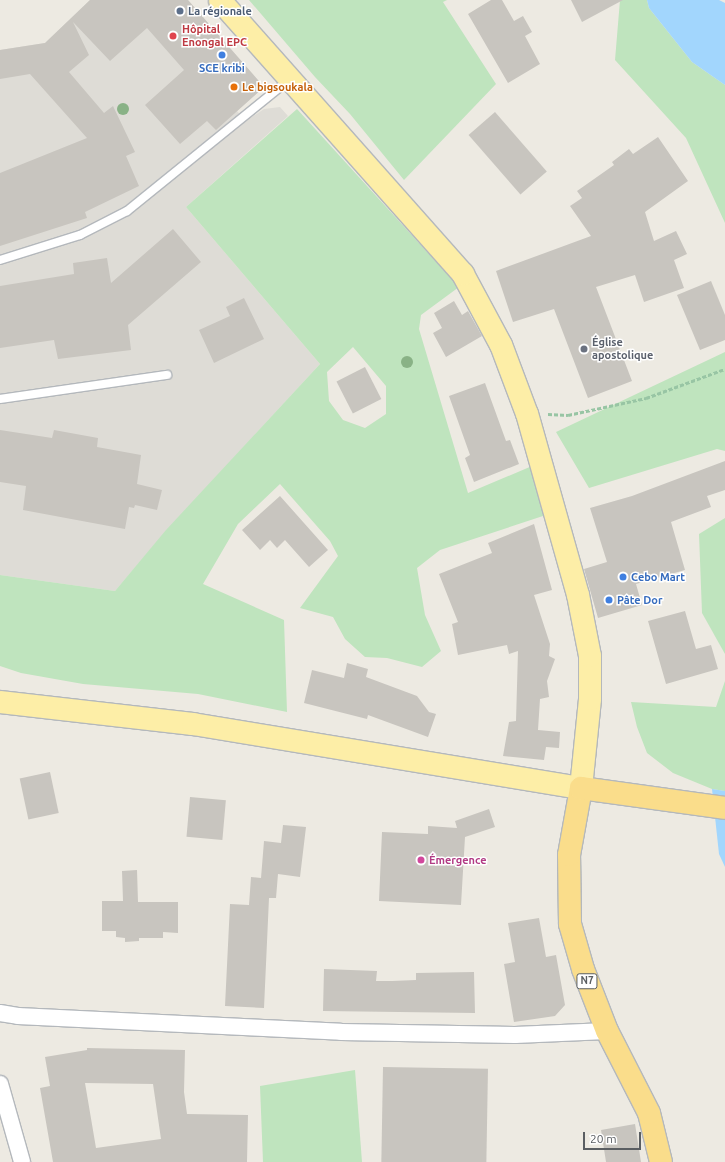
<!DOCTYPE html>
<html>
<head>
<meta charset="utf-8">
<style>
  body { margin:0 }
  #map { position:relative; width:725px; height:1162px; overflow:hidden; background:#edeae2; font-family:Ubuntu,sans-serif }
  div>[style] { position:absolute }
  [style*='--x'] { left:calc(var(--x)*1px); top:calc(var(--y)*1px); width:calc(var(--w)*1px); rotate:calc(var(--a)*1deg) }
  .industrial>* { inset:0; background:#dedcd6 }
  .green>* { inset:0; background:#bfe4be }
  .water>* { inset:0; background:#a2d6fd }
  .building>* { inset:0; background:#c8c5bf; transform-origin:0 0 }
  .path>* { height:2.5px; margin-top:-1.25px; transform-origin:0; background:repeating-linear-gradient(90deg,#98c5a4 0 4px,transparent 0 6px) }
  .roads { filter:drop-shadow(1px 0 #b4b8bc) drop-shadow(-1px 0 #b4b8bc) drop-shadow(0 1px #b4b8bc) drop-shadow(0 -1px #b4b8bc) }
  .lane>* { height:8px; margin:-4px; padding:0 4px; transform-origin:4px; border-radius:4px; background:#fff }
  .street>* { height:16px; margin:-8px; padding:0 8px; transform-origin:8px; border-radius:8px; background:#fff }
  .primary>* { height:22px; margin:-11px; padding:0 11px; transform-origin:11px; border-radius:11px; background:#fdeea7 }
  .highway>* { height:22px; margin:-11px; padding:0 11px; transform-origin:11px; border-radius:11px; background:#fadd8b }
  .trees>* { width:12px; height:12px; margin:-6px; border-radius:50%; background:#89b286 }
  .dots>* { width:11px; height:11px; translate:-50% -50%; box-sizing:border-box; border:2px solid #fff; border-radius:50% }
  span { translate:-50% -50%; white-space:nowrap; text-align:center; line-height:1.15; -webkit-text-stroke:3px #fff; paint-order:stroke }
  .shield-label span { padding:1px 3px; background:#fff; border:1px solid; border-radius:3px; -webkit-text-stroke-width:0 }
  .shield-label { font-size:10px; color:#5a5e62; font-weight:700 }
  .service-label { font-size:11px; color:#4e5e75; font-weight:700 }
  .left { translate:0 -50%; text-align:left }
  .health-label { font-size:11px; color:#be3a42; font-weight:700 }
  .shop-label { font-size:11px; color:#366cbe; font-weight:700 }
  .food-label { font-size:11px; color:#c56008; font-weight:700 }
  .worship-label { font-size:11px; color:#5b616d; font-weight:700 }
  .hotel-label { font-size:11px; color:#b23c85; font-weight:700 }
  .scale { position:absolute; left:583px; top:1132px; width:58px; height:18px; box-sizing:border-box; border:2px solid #5a5e62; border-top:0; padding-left:5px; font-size:12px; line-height:14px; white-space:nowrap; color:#5a5e62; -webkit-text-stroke:3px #fff; paint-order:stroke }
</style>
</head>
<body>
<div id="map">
  <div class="industrial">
    <i style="clip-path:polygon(90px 0,188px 0,264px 87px,237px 111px,246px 121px,264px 109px,280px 107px,288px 116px,186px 207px,320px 364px,167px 530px,115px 591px,0 575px,0 50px,45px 43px)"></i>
  </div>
  <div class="green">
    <i style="clip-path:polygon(249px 0,447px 0,443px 2px,496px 84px,404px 180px,350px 114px,315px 77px)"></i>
    <i style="clip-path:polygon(620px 0,647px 0,649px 8px,692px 62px,725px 85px,725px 223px,686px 138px,615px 60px)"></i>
    <i style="clip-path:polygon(evenodd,297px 109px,459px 287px,421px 315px,419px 329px,468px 493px,532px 466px,546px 515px,440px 550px,417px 568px,425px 615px,441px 651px,422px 667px,387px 658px,365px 657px,345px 639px,333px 617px,300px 608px,338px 556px,330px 541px,280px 484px,238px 524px,203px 584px,284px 620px,287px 712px,198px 694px,83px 684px,21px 673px,0 666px,0 575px,115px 591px,166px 530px,320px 364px,186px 207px,297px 109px,353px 347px,386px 386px,386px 414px,365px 428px,343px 420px,329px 401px,327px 372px,353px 347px)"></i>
    <i style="clip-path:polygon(725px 352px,725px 451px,717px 449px,589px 488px,556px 432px)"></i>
    <i style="clip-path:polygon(725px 518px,725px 654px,702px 613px,699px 534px)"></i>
    <i style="clip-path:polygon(725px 681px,725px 791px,712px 789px,673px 773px,647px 753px,637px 727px,631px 702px,716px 707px)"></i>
    <i style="clip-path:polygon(355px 1070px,362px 1162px,263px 1162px,260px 1086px)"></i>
  </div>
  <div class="water">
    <i style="clip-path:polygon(647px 0,719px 0,725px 3px,725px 85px,692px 62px,649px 8px)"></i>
    <i style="clip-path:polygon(712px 789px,725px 791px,725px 867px,719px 854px)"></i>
  </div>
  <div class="building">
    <i style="clip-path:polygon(90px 0,188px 0,264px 87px,216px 130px,207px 121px,180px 144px,145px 105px,184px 70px,147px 28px,110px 61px,73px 22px,89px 55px,69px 72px,104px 113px,113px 106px,135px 152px,126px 156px,139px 186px,85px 212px,87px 218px,0 246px,0 173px,87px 138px,30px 74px,0 79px,0 50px,45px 43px)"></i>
    <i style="clip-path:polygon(491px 0,502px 0,514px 21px,523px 16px,532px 32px,525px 36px,540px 64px,508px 83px,468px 14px)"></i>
    <i style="clip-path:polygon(571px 0,623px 0,582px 22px)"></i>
    <i style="left:495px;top:112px;width:79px;height:35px;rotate:49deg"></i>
    <i style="clip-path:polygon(658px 137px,688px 181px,645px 212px,654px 241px,676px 231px,687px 254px,674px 260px,684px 288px,644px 302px,635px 275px,596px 287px,632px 381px,588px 398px,554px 309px,513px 322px,496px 271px,591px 236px,570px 206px,582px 198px,577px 191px,614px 165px,612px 162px,629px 149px,633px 154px)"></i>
    <i style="clip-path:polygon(173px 229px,201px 262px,128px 325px,131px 350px,58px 359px,54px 340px,0 348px,0 286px,74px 274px,73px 263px,107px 258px,111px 283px)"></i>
    <i style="clip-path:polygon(711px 281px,725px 315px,725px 340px,700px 350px,677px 295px)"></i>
    <i style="clip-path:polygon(244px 298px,264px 339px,214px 363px,199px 330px,230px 316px,226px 307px)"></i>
    <i style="clip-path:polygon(454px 301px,462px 315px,468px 311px,482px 336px,446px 357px,433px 333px,442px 328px,434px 313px)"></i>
    <i style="left:365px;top:367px;width:36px;height:32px;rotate:63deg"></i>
    <i style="clip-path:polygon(485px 383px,506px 441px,510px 440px,519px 464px,474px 482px,465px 458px,470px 455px,449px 396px)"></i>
    <i style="clip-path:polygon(0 430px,52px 438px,54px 430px,98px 438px,97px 447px,141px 455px,137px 484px,162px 490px,157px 510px,135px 505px,134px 508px,129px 507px,125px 529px,23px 510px,26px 486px,0 482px)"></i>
    <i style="clip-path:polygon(725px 461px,725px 490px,707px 496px,711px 507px,671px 522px,685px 570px,636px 584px,642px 605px,598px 618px,584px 569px,607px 562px,590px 508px,632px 496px)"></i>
    <i style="clip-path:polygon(280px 496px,328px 550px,309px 567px,285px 540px,277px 548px,270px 540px,260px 550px,242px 530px)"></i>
    <i style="clip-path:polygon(534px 524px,552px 590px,534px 595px,550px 644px,549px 656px,555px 659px,547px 681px,549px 697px,540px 699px,538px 730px,560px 732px,559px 748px,546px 747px,544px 760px,503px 756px,509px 722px,516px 721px,518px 651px,509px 654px,507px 645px,458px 655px,452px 624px,458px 622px,439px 574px,492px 553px,488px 543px)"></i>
    <i style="clip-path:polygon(685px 611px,696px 649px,711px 645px,718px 669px,666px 684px,648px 621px)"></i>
    <i style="clip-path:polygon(347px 663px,368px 669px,366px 677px,417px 696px,429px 712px,436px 714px,428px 737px,368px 715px,367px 719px,304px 703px,312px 670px,344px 678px)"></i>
    <i style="left:50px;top:772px;width:42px;height:31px;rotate:78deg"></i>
    <i style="left:190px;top:797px;width:36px;height:40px;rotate:5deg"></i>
    <i style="clip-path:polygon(489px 809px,495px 827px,465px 837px,461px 905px,379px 901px,382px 832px,428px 834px,428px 826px,457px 828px,455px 821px)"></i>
    <i style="clip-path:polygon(283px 825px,306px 827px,300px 877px,278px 874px,276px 898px,269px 898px,264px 1008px,225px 1006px,230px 904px,249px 905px,251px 877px,261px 878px,264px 841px,281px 843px)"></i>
    <i style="clip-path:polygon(137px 870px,138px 902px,178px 902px,178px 933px,163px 932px,163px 938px,139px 938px,139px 941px,125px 942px,125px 938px,116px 937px,116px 931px,102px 931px,102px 901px,123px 901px,122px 871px)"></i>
    <i style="clip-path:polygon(539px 918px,546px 957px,556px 955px,565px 1005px,555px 1016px,514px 1022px,504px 964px,515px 962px,508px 923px)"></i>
    <i style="clip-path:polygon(324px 969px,377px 971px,376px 981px,392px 981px,416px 980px,416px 973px,474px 972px,475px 1013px,323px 1011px)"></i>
    <i style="clip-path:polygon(evenodd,87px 1048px,185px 1050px,184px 1092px,187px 1114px,248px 1115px,247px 1162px,53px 1162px,40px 1088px,50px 1086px,45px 1057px,87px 1050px,87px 1048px,85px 1083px,153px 1084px,161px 1139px,96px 1148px,85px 1083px)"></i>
    <i style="left:383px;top:1067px;width:105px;height:95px;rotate:1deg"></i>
    <i style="clip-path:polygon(635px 1124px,641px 1162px,606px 1162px,601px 1130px)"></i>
  </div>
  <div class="path">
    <i style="--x:548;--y:414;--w:20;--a:3"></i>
    <i style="--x:568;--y:415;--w:80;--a:-12.3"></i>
    <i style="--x:646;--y:398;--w:84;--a:-20.2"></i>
  </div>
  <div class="roads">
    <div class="lane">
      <i style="--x:0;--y:260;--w:84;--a:-17.4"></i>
      <i style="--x:80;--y:235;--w:53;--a:-27.1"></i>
      <i style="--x:127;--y:211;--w:208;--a:-39"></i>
      <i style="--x:0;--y:399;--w:169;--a:-8.2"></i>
    </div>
    <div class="street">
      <i style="--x:0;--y:1013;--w:18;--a:9"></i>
      <i style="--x:18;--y:1016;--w:323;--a:2.8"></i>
      <i style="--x:341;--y:1032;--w:174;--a:1"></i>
      <i style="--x:515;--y:1035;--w:92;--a:-2.5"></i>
      <i style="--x:0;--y:1084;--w:81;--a:74.2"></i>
    </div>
    <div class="primary">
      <i style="--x:0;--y:702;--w:194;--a:6.5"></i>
      <i style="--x:193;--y:724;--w:393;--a:9.4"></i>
      <i style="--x:581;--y:788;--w:89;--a:-84.2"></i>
      <i style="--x:590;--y:699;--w:43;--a:-90"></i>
      <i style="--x:590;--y:656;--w:62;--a:-101.1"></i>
      <i style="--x:578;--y:595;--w:188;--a:-105.7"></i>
      <i style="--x:527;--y:414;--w:74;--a:-110.6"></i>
      <i style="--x:501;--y:345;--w:81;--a:-118.2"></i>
      <i style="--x:463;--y:274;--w:366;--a:-131.6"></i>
    </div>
    <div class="highway">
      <i style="--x:661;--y:1162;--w:50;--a:-103.8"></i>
      <i style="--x:649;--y:1113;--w:92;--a:-117.1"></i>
      <i style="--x:607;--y:1031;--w:66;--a:-111.2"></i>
      <i style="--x:583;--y:969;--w:47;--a:-106.1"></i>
      <i style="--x:570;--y:924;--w:69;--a:-90.8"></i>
      <i style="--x:569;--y:855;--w:68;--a:-79.8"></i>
      <i style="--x:581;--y:788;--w:145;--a:7.9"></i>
    </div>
  </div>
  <div class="trees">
    <i style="left:123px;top:109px"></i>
    <i style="left:407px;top:362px"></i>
  </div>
  <div class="dots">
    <i style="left:180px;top:11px;background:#5c6f8a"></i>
    <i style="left:173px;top:36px;background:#e0444e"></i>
    <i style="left:222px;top:55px;background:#3f7fe0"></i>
    <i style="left:234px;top:87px;background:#e8710a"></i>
    <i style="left:584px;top:349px;background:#6b7280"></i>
    <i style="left:623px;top:577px;background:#3f7fe0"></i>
    <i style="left:609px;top:600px;background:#3f7fe0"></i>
    <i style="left:421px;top:860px;background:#d1479c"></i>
  </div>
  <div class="shield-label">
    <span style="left:587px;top:981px">N7</span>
  </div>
  <div class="service-label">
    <span class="left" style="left:188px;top:11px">La régionale</span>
  </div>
  <div class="health-label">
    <span class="left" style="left:182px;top:36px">Hôpital<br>Enongal EPC</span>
  </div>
  <div class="shop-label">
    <span style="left:222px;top:68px">SCE kribi</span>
    <span class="left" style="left:631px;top:577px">Cebo Mart</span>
    <span class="left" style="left:617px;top:600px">Pâte Dor</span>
  </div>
  <div class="food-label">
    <span class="left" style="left:242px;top:87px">Le bigsoukala</span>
  </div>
  <div class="worship-label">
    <span class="left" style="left:592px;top:349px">Église<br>apostolique</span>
  </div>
  <div class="hotel-label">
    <span class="left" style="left:429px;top:860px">Émergence</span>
  </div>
  <div class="scale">20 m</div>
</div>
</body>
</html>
